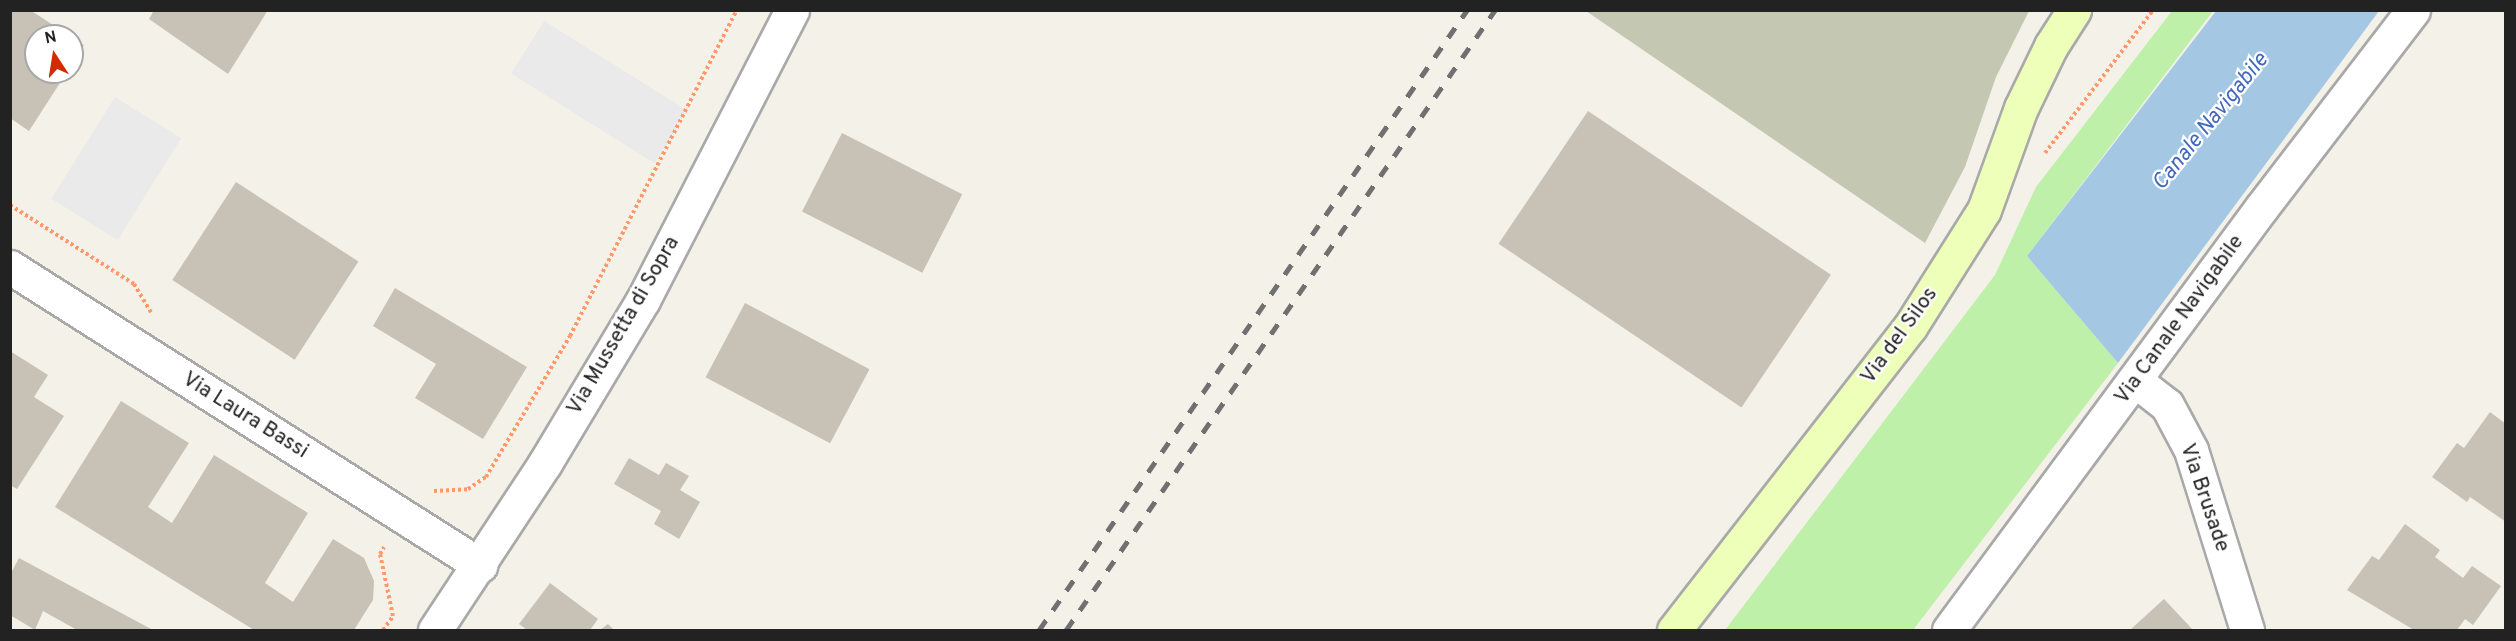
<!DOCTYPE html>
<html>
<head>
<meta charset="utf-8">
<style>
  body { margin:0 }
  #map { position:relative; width:2516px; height:641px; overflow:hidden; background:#f3f1e8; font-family:Overpass,sans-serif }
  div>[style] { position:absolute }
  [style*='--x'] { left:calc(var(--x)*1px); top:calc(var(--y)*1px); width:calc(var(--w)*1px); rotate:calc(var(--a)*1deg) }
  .construction>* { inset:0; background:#c4c8b2 }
  .grass>* { inset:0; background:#bef0aa }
  .parking>* { inset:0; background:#eaeaea; transform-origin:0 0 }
  .water>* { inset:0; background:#a4c8e4 }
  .building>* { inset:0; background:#c8c1b6; transform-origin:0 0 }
  .path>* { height:4px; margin-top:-2px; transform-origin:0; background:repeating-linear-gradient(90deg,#ff996c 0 3px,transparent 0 6px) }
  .roads { filter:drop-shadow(2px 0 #a9a9a9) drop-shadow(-2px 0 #a9a9a9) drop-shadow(0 2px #a9a9a9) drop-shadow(0 -2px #a9a9a9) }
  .street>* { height:33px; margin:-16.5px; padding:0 16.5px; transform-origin:16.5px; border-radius:16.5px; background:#fff }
  .secondary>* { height:33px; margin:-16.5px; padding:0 16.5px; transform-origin:16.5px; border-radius:16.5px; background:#edffb9 }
  .rail>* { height:4.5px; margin-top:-2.25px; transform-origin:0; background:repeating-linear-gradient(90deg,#707070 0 12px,transparent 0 24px) }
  span { translate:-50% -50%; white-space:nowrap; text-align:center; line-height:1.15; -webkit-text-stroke:4.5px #fff; paint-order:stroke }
  .street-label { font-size:21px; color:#222 }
  .water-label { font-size:22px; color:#4367bc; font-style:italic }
  .frame { position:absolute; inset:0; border:12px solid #222; pointer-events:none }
  .north { position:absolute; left:24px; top:24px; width:60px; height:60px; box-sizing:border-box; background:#fff; border:2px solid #a7a7a7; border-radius:50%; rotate:348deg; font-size:16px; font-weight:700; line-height:24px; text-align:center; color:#222 }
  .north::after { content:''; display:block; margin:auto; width:21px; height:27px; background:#d32b00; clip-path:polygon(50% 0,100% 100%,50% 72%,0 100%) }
</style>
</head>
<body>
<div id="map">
  <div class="construction">
    <i style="clip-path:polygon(1586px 11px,2029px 11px,1996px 77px,1965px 167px,1925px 243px)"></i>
  </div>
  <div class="grass">
    <i style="clip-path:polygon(2172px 11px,2213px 11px,2027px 256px,2118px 363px,1913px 630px,1725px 630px,1995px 275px,2036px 187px)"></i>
  </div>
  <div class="parking">
    <i style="left:544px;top:21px;width:169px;height:62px;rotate:32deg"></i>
    <i style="left:115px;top:97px;width:78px;height:120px;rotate:32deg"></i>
  </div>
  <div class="water">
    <i style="clip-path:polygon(2216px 11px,2379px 11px,2118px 363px,2027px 256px)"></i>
  </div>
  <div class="building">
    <i style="clip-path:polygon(10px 10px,30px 10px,70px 36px,36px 36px,36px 72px,67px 72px,29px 131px,10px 118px)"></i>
    <i style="clip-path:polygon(154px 10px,268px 10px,228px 74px,149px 19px)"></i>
    <i style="clip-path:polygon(72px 37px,84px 45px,72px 64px)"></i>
    <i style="left:1588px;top:111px;width:293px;height:160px;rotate:34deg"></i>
    <i style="left:842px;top:133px;width:135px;height:88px;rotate:27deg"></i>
    <i style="left:236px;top:182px;width:146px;height:117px;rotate:33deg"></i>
    <i style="clip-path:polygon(395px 288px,527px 367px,483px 439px,415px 398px,436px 364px,373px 326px)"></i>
    <i style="left:745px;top:303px;width:141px;height:84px;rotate:28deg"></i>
    <i style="clip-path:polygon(10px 351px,48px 375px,34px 397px,64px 416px,17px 489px,10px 485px)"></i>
    <i style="clip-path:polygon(121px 401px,189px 443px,148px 507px,172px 523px,214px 455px,308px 513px,265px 583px,293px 602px,333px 539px,364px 558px,374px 581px,373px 600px,354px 630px,254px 630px,55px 507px)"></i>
    <i style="clip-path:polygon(2490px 412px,2506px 424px,2506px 522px,2470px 497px,2467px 502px,2432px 477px,2457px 443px,2464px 448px)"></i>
    <i style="clip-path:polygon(629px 458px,659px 475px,666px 463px,689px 476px,680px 490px,700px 502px,679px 539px,654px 524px,661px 511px,614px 484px)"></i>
    <i style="clip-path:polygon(2405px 524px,2440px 550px,2435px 557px,2463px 578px,2472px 566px,2501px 586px,2473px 625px,2465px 619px,2457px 630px,2414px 630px,2347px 590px,2372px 556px,2379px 560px)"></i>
    <i style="clip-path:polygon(19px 558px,95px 599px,153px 630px,77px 630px,43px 611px,35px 630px,10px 615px,10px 575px)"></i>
    <i style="clip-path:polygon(550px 583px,598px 619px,590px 630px,527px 630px,519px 624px)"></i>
    <i style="clip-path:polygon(2164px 599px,2193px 630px,2130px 630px)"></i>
    <i style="clip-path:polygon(608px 624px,614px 630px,600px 630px)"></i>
  </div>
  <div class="path">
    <i style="--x:2045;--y:153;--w:179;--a:-52.9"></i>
    <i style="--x:10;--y:205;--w:147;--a:32.5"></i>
    <i style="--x:134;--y:284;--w:33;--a:59"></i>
    <i style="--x:434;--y:491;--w:34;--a:-3"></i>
    <i style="--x:468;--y:489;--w:22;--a:-34"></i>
    <i style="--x:486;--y:477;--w:164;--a:-59.2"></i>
    <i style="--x:570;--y:336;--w:366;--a:-62.9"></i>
    <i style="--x:383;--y:630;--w:17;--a:-54"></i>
    <i style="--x:393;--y:616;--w:63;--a:-101.8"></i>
    <i style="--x:380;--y:554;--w:8;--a:-60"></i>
  </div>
  <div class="roads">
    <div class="street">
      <i style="--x:10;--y:267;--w:557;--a:32.38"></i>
      <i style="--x:2136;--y:381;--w:39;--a:38"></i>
      <i style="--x:2167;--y:405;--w:51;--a:61.9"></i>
      <i style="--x:2191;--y:450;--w:189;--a:72.7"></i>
      <i style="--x:435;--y:630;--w:200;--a:-56.6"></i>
      <i style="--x:545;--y:463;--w:190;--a:-59"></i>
      <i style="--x:643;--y:300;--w:326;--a:-62.8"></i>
      <i style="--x:1949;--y:630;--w:526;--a:-53.5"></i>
      <i style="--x:2262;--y:207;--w:248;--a:-52.5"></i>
    </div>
    <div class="secondary">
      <i style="--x:1674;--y:630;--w:384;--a:-52.1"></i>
      <i style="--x:1910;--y:327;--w:138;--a:-57.7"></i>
      <i style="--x:1984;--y:210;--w:109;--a:-70.1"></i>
      <i style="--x:2021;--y:108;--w:69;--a:-64.2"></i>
      <i style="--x:2051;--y:46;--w:43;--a:-57.4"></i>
    </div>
  </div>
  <div class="rail">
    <i style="--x:1039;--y:630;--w:753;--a:-55.38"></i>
    <i style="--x:1066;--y:630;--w:754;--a:-55.32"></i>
  </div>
  <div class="street-label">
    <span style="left:2180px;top:320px;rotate:-54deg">Via Canale Navigabile</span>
    <span style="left:624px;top:326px;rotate:-60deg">Via Mussetta di Sopra</span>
    <span style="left:1900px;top:336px;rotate:-54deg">Via del Silos</span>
    <span style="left:245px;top:416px;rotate:32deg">Via Laura Bassi</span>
    <span style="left:2204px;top:498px;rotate:71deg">Via Brusade</span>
  </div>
  <div class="water-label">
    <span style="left:2211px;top:122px;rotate:-51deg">Canale Navigabile</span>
  </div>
  <div class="frame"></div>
  <div class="north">N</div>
</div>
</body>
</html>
